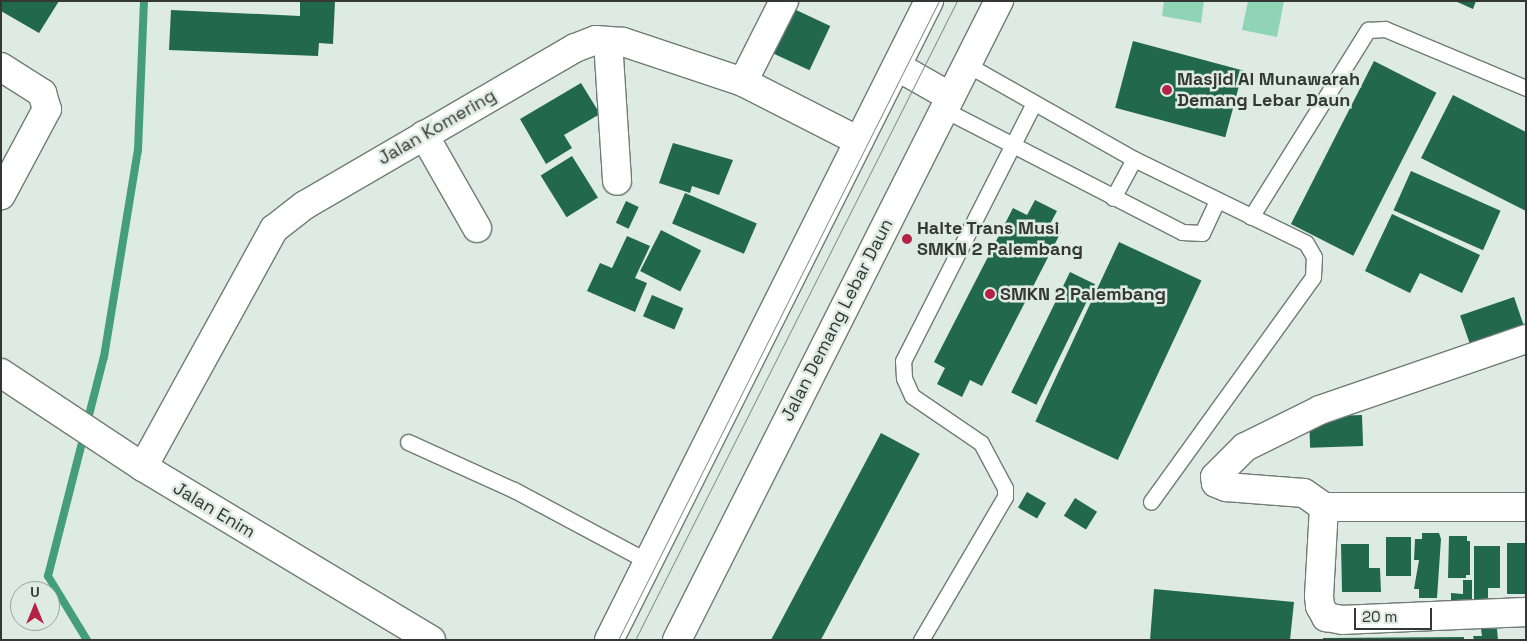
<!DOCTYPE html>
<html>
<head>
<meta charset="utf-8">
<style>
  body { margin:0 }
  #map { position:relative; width:1527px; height:641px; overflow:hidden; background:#deebe4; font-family:"Space Grotesk",sans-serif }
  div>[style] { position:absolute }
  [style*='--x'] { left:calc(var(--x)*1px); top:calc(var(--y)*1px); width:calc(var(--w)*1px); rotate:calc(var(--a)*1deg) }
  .green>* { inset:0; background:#8fd4b4 }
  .stream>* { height:8px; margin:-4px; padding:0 4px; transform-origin:4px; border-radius:4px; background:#449e7a }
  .building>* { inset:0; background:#22684d; transform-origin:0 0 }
  .roads { filter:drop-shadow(1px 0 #707b76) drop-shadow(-1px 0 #707b76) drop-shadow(0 1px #707b76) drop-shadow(0 -1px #707b76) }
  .service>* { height:15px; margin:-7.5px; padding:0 7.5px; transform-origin:7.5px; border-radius:7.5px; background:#fff }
  .minor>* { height:28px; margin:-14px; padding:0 14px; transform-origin:14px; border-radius:14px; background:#fff }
  .trunk>* { height:28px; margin:-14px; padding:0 14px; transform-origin:14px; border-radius:14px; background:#fff }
  .tram>* { height:1px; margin:-0.5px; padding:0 0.5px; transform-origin:0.5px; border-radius:0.5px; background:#868f8a }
  .dots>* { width:14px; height:14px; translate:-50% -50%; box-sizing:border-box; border:2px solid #deebe4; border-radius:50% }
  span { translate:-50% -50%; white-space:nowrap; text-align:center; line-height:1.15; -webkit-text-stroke:5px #deebe4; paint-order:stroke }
  .poi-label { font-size:18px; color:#333735; font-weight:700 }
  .left { translate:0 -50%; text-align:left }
  .street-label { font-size:18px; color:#333735 }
  .frame { position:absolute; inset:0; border:2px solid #333735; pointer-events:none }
  .north { position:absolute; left:10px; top:581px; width:50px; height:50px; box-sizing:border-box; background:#deebe4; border:1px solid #9aa39e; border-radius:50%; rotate:0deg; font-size:14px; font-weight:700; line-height:20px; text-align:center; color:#333735 }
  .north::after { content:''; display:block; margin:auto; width:18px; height:22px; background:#b42245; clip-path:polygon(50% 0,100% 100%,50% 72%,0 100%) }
  .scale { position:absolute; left:1354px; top:608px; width:78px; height:22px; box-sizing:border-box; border:2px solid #333735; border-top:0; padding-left:6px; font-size:15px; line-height:18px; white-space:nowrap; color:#333735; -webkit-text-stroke:4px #deebe4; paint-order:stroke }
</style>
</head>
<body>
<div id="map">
  <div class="green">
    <i style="clip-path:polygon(1164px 1px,1204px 1px,1201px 23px,1162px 16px)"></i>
    <i style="clip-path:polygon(1248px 1px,1284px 1px,1277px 37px,1242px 30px)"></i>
  </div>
  <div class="stream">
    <i style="--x:87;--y:640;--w:75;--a:-121.4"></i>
    <i style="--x:48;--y:576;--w:226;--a:-75.7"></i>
    <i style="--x:104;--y:357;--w:210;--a:-80.7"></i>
    <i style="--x:138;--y:150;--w:149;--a:-87.7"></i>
  </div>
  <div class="building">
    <i style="clip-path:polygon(1px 1px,59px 1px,39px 33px,1px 11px)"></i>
    <i style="clip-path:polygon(300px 1px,335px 1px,333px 44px,319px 43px,318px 56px,169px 50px,171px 10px,300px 16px)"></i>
    <i style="clip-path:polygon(1455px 1px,1476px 1px,1473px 9px)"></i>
    <i style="left:794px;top:9px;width:40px;height:49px;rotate:25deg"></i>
    <i style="left:1133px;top:41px;width:114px;height:69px;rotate:15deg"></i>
    <i style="left:1374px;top:61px;width:70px;height:183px;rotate:27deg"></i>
    <i style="clip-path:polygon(581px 83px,600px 114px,564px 135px,572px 148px,546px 164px,520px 119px)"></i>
    <i style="clip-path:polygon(1453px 95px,1526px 132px,1526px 211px,1421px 158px)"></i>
    <i style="clip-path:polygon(673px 143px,733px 160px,719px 195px,692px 186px,690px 193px,659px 183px)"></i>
    <i style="left:572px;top:156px;width:49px;height:37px;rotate:58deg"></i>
    <i style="left:1411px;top:171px;width:98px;height:43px;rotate:24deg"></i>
    <i style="left:685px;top:193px;width:78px;height:33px;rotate:23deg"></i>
    <i style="clip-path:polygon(1035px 200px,1057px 211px,1049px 226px,1061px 232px,982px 386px,970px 380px,962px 397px,937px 384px,945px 368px,934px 362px,1013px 208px,1027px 215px)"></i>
    <i style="left:626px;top:201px;width:14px;height:24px;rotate:25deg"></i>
    <i style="clip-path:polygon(1392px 214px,1480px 255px,1462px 293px,1420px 273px,1410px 293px,1365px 271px)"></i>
    <i style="left:661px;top:230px;width:45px;height:46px;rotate:27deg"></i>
    <i style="clip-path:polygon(627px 236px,650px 246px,635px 278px,647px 283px,635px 312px,587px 291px,600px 263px,612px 268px)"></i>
    <i style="left:1119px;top:242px;width:91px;height:198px;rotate:25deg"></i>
    <i style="left:1070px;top:272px;width:28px;height:134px;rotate:26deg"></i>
    <i style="left:652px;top:295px;width:34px;height:23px;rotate:23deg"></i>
    <i style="left:1514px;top:297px;width:31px;height:57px;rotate:71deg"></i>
    <i style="left:1362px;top:415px;width:31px;height:53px;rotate:88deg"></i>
    <i style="left:881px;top:433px;width:44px;height:236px;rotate:28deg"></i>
    <i style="left:1027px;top:492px;width:22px;height:18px;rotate:30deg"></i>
    <i style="left:1075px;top:498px;width:26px;height:21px;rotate:32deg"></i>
    <i style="clip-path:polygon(1422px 533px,1439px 533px,1441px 539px,1437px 598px,1419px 598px,1419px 589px,1414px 589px,1419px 560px,1414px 560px,1415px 539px,1422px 539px)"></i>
    <i style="clip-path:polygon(1449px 536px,1467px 536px,1467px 541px,1470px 541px,1470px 575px,1466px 575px,1466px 578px,1448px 578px)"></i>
    <i style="left:1386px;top:537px;width:25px;height:39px"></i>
    <i style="left:1507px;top:543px;width:19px;height:51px"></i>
    <i style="clip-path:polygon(1341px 544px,1369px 544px,1369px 568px,1380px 568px,1381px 592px,1342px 592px)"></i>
    <i style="clip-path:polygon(1474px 546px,1500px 546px,1500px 588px,1488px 588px,1488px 609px,1474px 609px)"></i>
    <i style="clip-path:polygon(1463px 580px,1472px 580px,1472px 602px,1451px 602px,1451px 593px,1463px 594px)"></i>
    <i style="clip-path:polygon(1154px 589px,1294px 602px,1290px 640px,1150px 640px)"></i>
    <i style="clip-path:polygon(1481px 629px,1497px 629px,1498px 640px,1474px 640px,1473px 636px,1482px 636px)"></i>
    <i style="clip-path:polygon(1464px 637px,1464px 640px,1323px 640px,1323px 638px)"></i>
  </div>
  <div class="roads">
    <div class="service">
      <i style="--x:966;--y:64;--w:193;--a:29.5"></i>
      <i style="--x:1134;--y:159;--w:191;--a:26"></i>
      <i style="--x:1306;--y:243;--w:16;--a:60"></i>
      <i style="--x:1314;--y:257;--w:20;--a:93"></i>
      <i style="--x:1313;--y:277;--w:277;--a:125.8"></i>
      <i style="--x:943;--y:109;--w:269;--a:27.2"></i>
      <i style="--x:1182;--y:232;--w:20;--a:3"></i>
      <i style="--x:1202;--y:233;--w:35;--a:-65"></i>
      <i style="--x:1113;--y:198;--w:44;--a:-61.7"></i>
      <i style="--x:1251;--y:217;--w:221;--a:-58"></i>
      <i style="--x:1368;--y:30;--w:17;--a:-3"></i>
      <i style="--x:1385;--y:29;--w:153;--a:22.7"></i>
      <i style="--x:408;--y:442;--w:116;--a:24.4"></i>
      <i style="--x:514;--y:490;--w:153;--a:28.1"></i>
      <i style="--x:921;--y:640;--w:166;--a:-59.6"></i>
      <i style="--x:1005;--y:497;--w:9;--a:-90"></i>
      <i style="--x:1005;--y:488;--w:51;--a:-118.1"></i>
      <i style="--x:981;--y:443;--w:83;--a:-145.7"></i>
      <i style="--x:912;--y:396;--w:20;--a:-114"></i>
      <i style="--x:904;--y:378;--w:17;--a:-93"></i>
      <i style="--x:903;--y:361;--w:289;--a:-63.1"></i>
    </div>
    <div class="minor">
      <i style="--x:608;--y:41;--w:140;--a:86.3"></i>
      <i style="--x:1;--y:67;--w:49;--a:32.4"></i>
      <i style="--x:42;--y:93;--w:17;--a:73"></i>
      <i style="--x:47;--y:109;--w:98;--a:118.1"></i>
      <i style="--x:743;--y:82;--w:91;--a:-63.2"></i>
      <i style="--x:424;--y:135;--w:107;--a:60.3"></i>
      <i style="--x:1526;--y:339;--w:218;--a:161"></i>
      <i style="--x:1320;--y:410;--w:84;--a:153.7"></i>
      <i style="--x:1245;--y:447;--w:42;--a:135"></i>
      <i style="--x:1215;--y:477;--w:6;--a:81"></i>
      <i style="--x:1216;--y:483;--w:11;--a:22"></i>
      <i style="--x:1226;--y:487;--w:78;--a:4.4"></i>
      <i style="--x:1304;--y:493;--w:24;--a:35"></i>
      <i style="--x:1324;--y:507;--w:202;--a:0"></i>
      <i style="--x:1;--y:373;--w:170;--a:33.5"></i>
      <i style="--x:143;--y:467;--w:336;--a:31"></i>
      <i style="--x:143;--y:467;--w:272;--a:-61.2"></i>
      <i style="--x:274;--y:229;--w:39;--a:-38"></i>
      <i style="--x:305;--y:205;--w:312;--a:-30.2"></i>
      <i style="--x:575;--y:48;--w:22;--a:-21"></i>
      <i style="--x:596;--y:40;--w:27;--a:4"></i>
      <i style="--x:623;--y:42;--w:126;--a:18.4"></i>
      <i style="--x:743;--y:82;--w:130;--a:27"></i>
      <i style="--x:1324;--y:507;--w:89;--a:93.2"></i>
      <i style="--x:1319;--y:596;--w:10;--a:84"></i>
      <i style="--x:1320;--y:606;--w:13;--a:61"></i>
      <i style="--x:1326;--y:617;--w:17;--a:10"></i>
      <i style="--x:1343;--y:620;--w:183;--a:-2.5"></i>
    </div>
    <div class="trunk">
      <i style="--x:898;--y:67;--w:59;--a:29.6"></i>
      <i style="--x:609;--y:640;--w:715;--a:-63.4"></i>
      <i style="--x:677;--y:640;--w:716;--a:-63.26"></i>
    </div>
  </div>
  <div class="tram">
    <i style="--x:618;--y:640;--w:715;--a:-63.33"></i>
    <i style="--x:635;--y:640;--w:716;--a:-63.26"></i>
  </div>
  <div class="dots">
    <i style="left:1167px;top:90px;background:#b42245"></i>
    <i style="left:907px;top:239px;background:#b42245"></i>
    <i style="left:990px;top:294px;background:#b42245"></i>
  </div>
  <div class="poi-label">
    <span class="left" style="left:1177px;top:90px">Masjid Al Munawarah<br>Demang Lebar Daun</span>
    <span class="left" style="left:917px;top:239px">Halte Trans Musi<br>SMKN 2 Palembang</span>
    <span class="left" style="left:1000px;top:294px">SMKN 2 Palembang</span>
  </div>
  <div class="street-label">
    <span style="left:437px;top:127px;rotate:-30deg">Jalan Komering</span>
    <span style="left:837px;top:320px;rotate:-63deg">Jalan Demang Lebar Daun</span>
    <span style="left:214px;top:510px;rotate:31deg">Jalan Enim</span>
  </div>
  <div class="frame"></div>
  <div class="north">U</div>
  <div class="scale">20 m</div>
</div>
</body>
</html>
